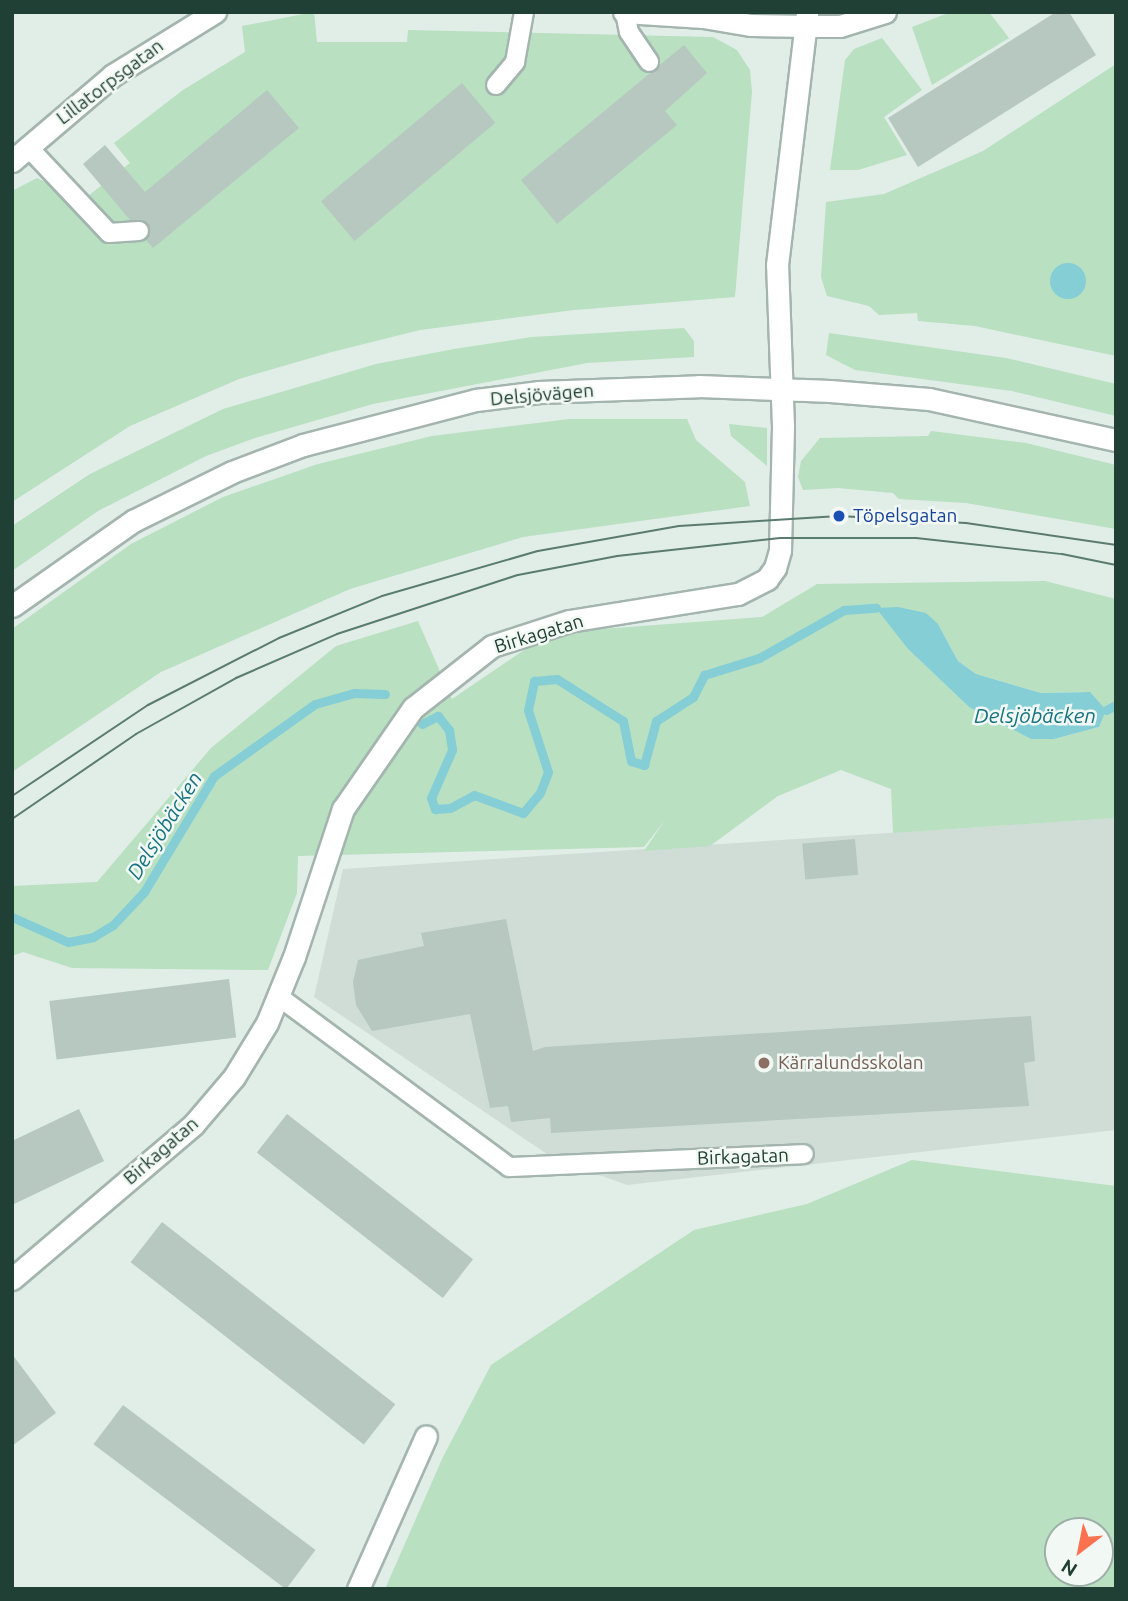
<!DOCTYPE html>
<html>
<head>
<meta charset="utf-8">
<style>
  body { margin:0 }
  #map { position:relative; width:1128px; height:1601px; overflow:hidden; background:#e1ede7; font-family:Ubuntu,sans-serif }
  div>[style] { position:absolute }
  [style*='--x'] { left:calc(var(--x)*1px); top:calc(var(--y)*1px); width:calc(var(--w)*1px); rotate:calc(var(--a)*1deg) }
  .built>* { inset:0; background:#cfddd6 }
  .green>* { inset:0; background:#b8e0c1 }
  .water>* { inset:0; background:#85ced6 }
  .round { border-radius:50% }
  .stream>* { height:9px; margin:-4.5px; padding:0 4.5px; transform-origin:4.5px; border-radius:4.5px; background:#85ced6 }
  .building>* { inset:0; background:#b6c8c0; transform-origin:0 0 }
  .roads { filter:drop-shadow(2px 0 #a3b5ae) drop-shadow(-2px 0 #a3b5ae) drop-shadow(0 2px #a3b5ae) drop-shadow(0 -2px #a3b5ae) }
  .service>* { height:18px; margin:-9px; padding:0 9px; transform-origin:9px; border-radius:9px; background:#fff }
  .minor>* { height:21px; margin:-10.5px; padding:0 10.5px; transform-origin:10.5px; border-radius:10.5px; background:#fff }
  .tertiary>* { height:21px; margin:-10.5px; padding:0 10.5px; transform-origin:10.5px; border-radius:10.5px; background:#fff }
  .tram>* { height:2px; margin:-1px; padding:0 1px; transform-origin:1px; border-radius:1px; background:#5a7b70 }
  .dots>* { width:19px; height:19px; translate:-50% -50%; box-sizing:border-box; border:4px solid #f2f9f5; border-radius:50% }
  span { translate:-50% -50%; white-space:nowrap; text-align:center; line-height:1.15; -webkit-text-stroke:5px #f2f9f5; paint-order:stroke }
  .street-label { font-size:19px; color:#203f35 }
  .transit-label { font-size:19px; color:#164399 }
  .left { translate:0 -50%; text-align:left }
  .education-label { font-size:19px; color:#785e54 }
  .water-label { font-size:21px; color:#16737f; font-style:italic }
  .frame { position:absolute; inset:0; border:14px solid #203f35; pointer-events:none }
  .north { position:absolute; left:1044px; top:1517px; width:70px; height:70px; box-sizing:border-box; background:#f2f9f5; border:2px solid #9eafa8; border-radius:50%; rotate:212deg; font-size:19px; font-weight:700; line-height:28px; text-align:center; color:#203f35 }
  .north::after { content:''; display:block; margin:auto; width:24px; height:32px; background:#fc7150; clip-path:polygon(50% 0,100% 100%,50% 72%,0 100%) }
</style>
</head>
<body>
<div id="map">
  <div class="built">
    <i style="clip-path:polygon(1116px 818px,1116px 1130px,627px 1185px,553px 1158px,314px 997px,343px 869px)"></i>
  </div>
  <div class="green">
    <i style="clip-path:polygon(314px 12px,317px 42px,407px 42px,408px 30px,713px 37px,737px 50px,750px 70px,752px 92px,735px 297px,574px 310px,420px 330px,328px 353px,239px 379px,130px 426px,12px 502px,12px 191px,37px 178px,83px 200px,130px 163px,114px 143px,183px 90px,245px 52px,242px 26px)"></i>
    <i style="clip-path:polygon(951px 12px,989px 12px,1009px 38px,932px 85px,912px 27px)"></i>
    <i style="clip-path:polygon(882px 38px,922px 90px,884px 117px,907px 155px,858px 170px,830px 170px,845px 60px,854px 49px)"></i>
    <i style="clip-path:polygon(1116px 64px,1116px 356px,975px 326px,918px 321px,917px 313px,879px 315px,869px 306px,827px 296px,821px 277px,826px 202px,884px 194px,983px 151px)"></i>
    <i style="clip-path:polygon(684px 328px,694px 341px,694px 357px,587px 363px,373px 404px,255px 438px,206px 456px,98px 511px,12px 571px,12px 526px,90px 474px,223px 409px,376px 364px,454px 349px,532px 337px)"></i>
    <i style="clip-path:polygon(829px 333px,1006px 358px,1116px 384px,1116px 416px,1012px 391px,855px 370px,826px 355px)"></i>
    <i style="clip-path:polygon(569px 419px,687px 419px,696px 440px,745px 482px,750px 506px,523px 537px,350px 589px,161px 672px,12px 772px,12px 629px,131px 544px,223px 497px,318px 464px,432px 436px)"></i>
    <i style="clip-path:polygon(729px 424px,767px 428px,767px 466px,731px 436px)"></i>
    <i style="clip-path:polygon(931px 431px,1026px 443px,1116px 465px,1116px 529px,966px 503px,899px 499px,893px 493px,838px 488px,803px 490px,798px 477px,801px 461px,820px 438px,928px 436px)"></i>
    <i style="clip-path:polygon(evenodd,1045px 581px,1116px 599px,1116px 818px,893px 833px,891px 789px,841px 770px,778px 796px,710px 846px,644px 851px,665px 820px,644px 847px,298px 856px,297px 893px,268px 970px,72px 968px,23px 952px,12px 956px,12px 886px,97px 882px,211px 748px,336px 646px,418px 621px,452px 699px,549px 633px,762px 617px,817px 584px,1045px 581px,938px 624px,958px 661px,976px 674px,1041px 693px,1090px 692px,1099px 727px,1054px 739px,1031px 739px,969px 707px,908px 649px,938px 624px)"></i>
    <i style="clip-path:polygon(evenodd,912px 1160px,1116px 1186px,1116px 1589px,385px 1589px,443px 1457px,491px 1365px,694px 1230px,807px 1204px,912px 1160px,1100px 1531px,1100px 1573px,1058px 1573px,1058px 1531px,1100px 1531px)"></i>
  </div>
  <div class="water">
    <i class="round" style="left:1050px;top:263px;width:36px;height:36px"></i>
    <i style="clip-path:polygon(898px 607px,926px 613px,938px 624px,958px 661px,976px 674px,1041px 693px,1090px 692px,1106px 710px,1099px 727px,1054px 739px,1031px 739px,969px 707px,908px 649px,876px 608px)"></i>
  </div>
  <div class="stream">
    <i style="--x:1106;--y:710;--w:11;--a:-27"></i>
    <i style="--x:422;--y:724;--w:18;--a:-27"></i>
    <i style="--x:438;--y:716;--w:18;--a:52"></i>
    <i style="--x:449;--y:730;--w:20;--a:81"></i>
    <i style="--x:452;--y:750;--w:52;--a:113.6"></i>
    <i style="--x:431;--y:798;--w:12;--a:70"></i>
    <i style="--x:435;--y:809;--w:15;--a:-4"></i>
    <i style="--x:450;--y:808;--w:27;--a:-28"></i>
    <i style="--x:474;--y:795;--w:52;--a:20.2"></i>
    <i style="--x:523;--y:813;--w:26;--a:-50"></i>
    <i style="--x:540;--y:793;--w:22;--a:-69"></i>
    <i style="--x:548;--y:772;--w:65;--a:-107.9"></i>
    <i style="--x:528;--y:710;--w:30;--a:-78"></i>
    <i style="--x:534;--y:681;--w:23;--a:-5"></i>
    <i style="--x:557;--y:679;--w:78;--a:32.5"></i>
    <i style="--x:623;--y:721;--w:41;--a:78.7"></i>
    <i style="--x:631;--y:761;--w:14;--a:17"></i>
    <i style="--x:644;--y:765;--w:46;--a:-74.7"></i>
    <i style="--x:656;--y:721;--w:44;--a:-33"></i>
    <i style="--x:693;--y:697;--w:25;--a:-63"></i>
    <i style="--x:704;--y:675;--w:58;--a:-17.2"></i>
    <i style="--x:759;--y:658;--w:98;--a:-29.5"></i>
    <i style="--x:844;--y:610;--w:32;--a:-4"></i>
    <i style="--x:12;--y:917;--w:61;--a:24.1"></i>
    <i style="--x:68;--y:942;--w:25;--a:-11"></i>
    <i style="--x:93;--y:937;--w:23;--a:-31"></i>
    <i style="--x:113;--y:925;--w:45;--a:-46.8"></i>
    <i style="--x:144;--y:892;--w:135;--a:-58.9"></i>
    <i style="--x:214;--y:776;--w:124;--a:-35.5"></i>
    <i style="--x:315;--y:704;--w:41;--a:-15.8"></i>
    <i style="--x:354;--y:693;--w:31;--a:2"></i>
  </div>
  <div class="building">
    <i style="clip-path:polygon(1056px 12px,1069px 12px,1096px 55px,918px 167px,888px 118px)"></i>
    <i style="clip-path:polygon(684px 45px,707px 73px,665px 111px,677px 125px,557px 224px,521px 180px)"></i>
    <i style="left:462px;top:83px;width:52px;height:184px;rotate:50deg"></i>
    <i style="clip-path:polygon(267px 90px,299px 128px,153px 248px,146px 240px,148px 224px,130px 220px,83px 164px,105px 145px,145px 192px)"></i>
    <i style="left:855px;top:839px;width:36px;height:53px;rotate:85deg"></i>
    <i style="clip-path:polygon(506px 919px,533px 1051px,545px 1047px,1031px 1016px,1035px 1061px,1024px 1063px,1029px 1106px,551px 1133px,550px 1118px,511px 1122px,508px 1106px,490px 1108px,470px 1014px,372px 1031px,356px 1005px,353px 982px,358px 960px,424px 946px,421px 933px)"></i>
    <i style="left:229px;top:979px;width:59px;height:181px;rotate:83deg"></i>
    <i style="clip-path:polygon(79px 1109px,104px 1161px,12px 1205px,12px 1141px)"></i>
    <i style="left:287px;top:1114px;width:236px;height:49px;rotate:38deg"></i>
    <i style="left:162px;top:1222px;width:296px;height:51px;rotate:38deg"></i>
    <i style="clip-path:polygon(12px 1354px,56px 1413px,12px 1446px)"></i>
    <i style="left:123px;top:1405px;width:241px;height:49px;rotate:37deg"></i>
  </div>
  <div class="roads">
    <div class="service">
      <i style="--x:625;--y:12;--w:20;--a:79"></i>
      <i style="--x:629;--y:32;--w:36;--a:56"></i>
      <i style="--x:496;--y:85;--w:30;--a:-50"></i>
      <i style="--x:515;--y:62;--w:51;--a:-79.8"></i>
      <i style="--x:28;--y:147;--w:118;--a:46.7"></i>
      <i style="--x:109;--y:233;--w:30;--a:-4"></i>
      <i style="--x:278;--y:996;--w:287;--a:36.5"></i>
      <i style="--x:509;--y:1167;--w:295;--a:-2.5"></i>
    </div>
    <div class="minor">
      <i style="--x:624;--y:12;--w:79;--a:3.6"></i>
      <i style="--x:703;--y:17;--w:49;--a:9.5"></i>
      <i style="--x:751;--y:25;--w:55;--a:1"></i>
      <i style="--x:806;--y:26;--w:34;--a:0"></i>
      <i style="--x:840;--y:26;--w:47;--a:-17.3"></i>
      <i style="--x:12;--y:161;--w:133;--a:-40.4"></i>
      <i style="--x:113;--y:75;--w:120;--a:-31.7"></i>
      <i style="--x:12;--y:1279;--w:238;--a:-40.4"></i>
      <i style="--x:193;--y:1125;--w:63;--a:-49.5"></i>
      <i style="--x:234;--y:1077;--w:63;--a:-58.6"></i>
      <i style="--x:267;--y:1023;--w:71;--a:-67.8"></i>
      <i style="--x:294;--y:957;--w:156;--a:-71.7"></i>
      <i style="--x:343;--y:809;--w:123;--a:-55.3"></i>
      <i style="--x:413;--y:708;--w:100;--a:-38.1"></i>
      <i style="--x:492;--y:646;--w:81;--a:-18"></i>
      <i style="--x:569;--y:621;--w:171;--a:-9.1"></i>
      <i style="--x:738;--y:594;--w:33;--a:-27"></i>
      <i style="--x:767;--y:579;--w:14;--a:-54"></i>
      <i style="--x:775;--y:568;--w:19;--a:-74"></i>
      <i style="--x:780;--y:550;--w:124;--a:-88.6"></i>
      <i style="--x:783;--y:426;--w:161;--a:-92.1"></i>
      <i style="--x:777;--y:265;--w:255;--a:-83.2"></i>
      <i style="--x:358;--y:1589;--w:167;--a:-66"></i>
    </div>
    <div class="tertiary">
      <i style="--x:12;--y:606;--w:148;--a:-35.1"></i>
      <i style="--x:133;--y:521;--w:110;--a:-26.3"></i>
      <i style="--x:232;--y:472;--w:76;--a:-20.8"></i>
      <i style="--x:303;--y:445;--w:179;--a:-14.6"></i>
      <i style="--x:476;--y:400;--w:64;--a:-7.2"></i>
      <i style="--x:539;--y:392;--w:160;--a:-2.1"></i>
      <i style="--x:699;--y:386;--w:131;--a:2.2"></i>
      <i style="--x:830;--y:391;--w:99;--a:4.6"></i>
      <i style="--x:929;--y:399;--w:191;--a:12.4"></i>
    </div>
  </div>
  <div class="tram">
    <i style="--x:12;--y:796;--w:164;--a:-33.8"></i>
    <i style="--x:148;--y:705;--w:147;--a:-27.1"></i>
    <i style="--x:279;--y:638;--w:111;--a:-22.2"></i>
    <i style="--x:382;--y:596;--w:162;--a:-16.1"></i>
    <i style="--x:538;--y:551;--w:143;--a:-10.1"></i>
    <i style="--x:679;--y:526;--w:160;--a:-3.6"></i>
    <i style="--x:839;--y:516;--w:127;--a:3.2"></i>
    <i style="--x:966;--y:523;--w:152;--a:8.3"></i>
    <i style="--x:12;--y:819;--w:150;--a:-34.4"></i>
    <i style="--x:136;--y:734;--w:115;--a:-29.2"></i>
    <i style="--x:236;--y:678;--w:110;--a:-23.5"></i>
    <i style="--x:337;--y:634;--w:190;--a:-18.1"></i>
    <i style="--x:518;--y:575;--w:101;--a:-10.9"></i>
    <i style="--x:617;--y:556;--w:164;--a:-6.3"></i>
    <i style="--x:780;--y:538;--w:136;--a:0"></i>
    <i style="--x:916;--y:538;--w:147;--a:6.3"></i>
    <i style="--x:1062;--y:554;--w:55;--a:11.5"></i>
  </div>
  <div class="dots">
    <i style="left:839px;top:516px;background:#1a4fb4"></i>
    <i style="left:764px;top:1063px;background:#8d6e63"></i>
  </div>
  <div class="street-label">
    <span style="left:110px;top:82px;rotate:-37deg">Lillatorpsgatan</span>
    <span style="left:542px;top:395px;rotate:-5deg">Delsjövägen</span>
    <span style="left:539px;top:634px;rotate:-17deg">Birkagatan</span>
    <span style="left:161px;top:1151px;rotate:-41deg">Birkagatan</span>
    <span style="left:743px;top:1157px;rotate:-2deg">Birkagatan</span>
  </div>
  <div class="transit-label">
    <span class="left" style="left:853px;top:516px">Töpelsgatan</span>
  </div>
  <div class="education-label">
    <span class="left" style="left:778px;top:1063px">Kärralundsskolan</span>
  </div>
  <div class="water-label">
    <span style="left:1035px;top:715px">Delsjöbäcken</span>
    <span style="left:164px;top:825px;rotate:-58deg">Delsjöbäcken</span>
  </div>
  <div class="frame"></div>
  <div class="north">N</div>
</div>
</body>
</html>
